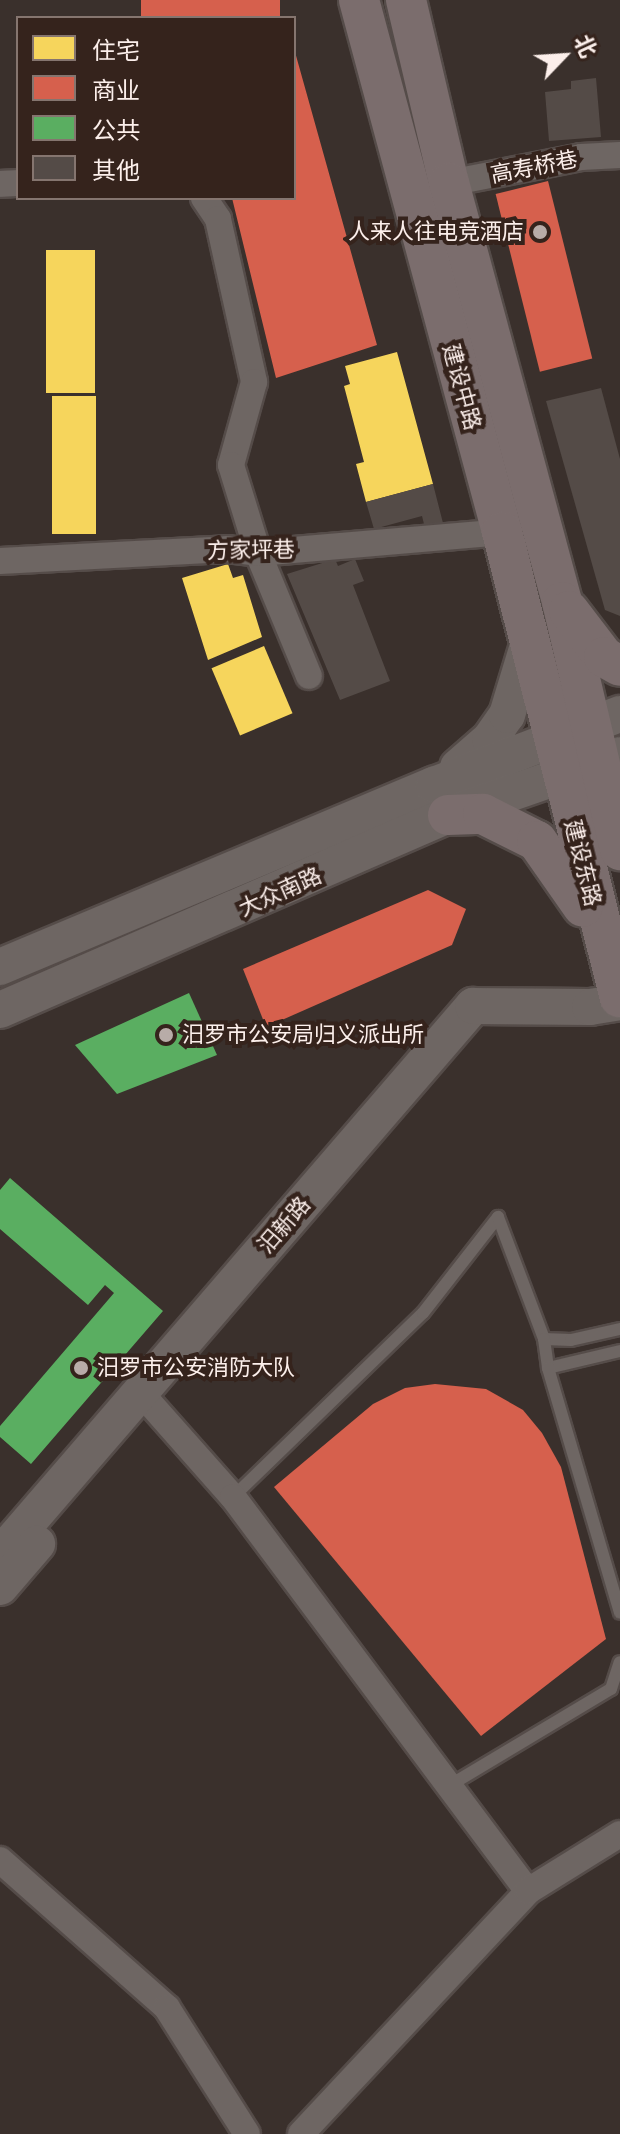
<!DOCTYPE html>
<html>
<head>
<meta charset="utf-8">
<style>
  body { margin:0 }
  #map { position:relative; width:620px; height:2134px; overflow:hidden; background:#3a302c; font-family:Manrope,"Noto Sans SC",sans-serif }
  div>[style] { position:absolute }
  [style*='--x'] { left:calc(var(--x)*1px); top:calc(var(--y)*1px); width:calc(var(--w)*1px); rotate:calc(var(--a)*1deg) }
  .homes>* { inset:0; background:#f6d55c; transform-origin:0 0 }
  .shops>* { inset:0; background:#d6604d; transform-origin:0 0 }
  .public>* { inset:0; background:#5aae61 }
  .building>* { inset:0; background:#544b47 }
  .roads { filter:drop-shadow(2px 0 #554c49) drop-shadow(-2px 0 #554c49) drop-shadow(0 2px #554c49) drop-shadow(0 -2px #554c49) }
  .lane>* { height:12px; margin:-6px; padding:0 6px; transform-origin:6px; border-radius:6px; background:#6e6663 }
  .street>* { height:26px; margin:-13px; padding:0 13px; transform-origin:13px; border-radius:13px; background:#6e6663 }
  .secondary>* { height:36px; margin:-18px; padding:0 18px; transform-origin:18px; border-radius:18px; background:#6e6663 }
  .primary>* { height:40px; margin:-20px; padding:0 20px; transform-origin:20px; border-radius:20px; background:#7b6d6d }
  .dots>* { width:22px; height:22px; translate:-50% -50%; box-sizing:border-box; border:4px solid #35231c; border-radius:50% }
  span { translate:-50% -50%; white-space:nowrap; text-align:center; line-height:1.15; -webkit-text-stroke:8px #35231c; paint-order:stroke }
  .street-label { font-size:22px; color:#fcefeb }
  .poi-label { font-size:22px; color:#fcefeb }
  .right { translate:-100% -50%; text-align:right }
  .left { translate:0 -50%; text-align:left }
  .legend { position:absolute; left:16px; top:16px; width:280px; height:184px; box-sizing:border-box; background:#35231c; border:2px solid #85756f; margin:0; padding:10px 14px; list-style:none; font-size:24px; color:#fcefeb }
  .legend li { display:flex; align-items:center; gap:16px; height:40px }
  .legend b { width:40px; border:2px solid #85756f }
  .north { position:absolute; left:524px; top:16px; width:80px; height:80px; -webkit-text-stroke:6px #35231c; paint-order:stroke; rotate:65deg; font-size:22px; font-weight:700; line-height:32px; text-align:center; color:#fcefeb }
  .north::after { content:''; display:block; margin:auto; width:28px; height:36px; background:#fcefeb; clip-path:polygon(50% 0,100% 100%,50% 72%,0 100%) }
</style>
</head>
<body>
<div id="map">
  <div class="homes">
    <i style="left:95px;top:250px;width:143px;height:49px;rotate:90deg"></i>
    <i style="clip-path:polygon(397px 352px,433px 484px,366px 502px,356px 464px,364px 462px,344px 386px,350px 384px,345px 366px)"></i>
    <i style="left:52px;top:396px;width:44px;height:138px"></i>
    <i style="clip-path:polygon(228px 564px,233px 578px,243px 575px,262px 637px,208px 660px,182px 578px)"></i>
    <i style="left:264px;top:646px;width:73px;height:57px;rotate:67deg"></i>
  </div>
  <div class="shops">
    <i style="left:141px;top:0;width:139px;height:19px"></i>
    <i style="clip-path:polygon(295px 52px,377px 345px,276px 378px,232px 198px,294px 198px)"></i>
    <i style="left:548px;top:181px;width:183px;height:54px;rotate:76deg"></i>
    <i style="clip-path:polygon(428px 890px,466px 909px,452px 945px,266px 1027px,243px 969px)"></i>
    <i style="clip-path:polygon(435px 1384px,486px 1389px,523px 1410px,542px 1433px,561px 1467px,606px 1639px,481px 1736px,274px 1487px,373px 1404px,405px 1388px)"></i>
  </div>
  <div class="public">
    <i style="clip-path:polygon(189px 993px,217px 1055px,117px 1094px,75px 1045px)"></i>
    <i style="clip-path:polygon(10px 1178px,163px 1311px,31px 1464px,0 1437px,0 1426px,114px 1293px,105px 1285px,88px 1305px,0 1229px,0 1190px)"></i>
  </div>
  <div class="building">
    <i style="clip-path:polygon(596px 78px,601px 137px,549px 141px,545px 92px,571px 89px,571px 81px)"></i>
    <i style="clip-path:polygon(601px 388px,620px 459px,620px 616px,605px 610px,546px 401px)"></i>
    <i style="clip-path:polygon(433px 484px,443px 523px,425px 528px,422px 516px,374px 529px,366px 502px)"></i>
    <i style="clip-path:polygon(335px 559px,338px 566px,355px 559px,364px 581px,353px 585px,390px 681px,340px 700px,287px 574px)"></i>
  </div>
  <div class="roads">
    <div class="lane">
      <i style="--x:544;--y:1339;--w:27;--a:2"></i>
      <i style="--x:571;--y:1340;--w:50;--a:-12.7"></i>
      <i style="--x:548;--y:1368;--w:74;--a:-13.3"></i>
      <i style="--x:233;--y:1497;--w:264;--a:-44.1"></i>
      <i style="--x:423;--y:1313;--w:122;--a:-52"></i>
      <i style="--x:498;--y:1217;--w:130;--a:69.3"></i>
      <i style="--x:544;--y:1339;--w:29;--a:82"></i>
      <i style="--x:548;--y:1368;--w:255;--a:73.6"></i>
      <i style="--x:447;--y:1787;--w:191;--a:-30.9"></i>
      <i style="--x:611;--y:1689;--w:28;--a:-72"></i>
    </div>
    <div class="street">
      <i style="--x:449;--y:183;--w:135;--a:-11.1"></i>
      <i style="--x:581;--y:157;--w:39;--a:-3"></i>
      <i style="--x:0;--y:184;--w:18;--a:-3"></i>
      <i style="--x:204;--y:198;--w:25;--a:56"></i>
      <i style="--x:218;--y:219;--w:167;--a:77.5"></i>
      <i style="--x:254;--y:382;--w:86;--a:105.5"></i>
      <i style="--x:231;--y:465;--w:92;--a:72.9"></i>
      <i style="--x:258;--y:553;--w:133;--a:67.5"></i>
      <i style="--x:0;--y:561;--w:227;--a:-3"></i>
      <i style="--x:227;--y:549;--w:31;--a:7"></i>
      <i style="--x:258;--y:553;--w:245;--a:-4.9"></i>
      <i style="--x:140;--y:1392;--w:140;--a:48.5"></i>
      <i style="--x:233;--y:1497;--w:492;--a:53.2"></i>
      <i style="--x:0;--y:1860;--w:223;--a:41.5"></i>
      <i style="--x:167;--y:2008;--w:149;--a:57.6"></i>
      <i style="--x:301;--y:2134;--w:333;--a:-46.9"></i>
      <i style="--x:528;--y:1891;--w:108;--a:-31.8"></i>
    </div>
    <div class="secondary">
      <i style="--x:458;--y:767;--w:43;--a:-41.2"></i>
      <i style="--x:490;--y:739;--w:29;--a:-55"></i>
      <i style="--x:507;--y:715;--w:79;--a:-73.2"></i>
      <i style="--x:0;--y:967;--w:471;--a:-22.8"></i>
      <i style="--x:434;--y:785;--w:199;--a:-20.9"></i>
      <i style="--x:0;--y:1010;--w:489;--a:-23.5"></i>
      <i style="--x:448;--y:815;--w:182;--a:-19.2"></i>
      <i style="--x:0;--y:1555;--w:725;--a:-49.25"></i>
      <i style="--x:473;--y:1006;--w:117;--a:0.5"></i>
      <i style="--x:590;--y:1007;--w:30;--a:-9"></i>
      <i style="--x:0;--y:1587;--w:57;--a:-49.3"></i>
    </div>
    <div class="primary">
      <i style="--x:359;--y:0;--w:551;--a:74.95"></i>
      <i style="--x:502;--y:532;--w:480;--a:75.8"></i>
      <i style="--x:406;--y:0;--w:188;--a:76.8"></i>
      <i style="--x:449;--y:183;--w:434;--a:74.9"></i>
      <i style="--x:562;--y:602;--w:255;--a:76.8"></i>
      <i style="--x:569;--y:611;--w:58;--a:52.7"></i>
      <i style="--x:604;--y:657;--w:18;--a:29"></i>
      <i style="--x:448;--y:815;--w:35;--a:-2"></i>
      <i style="--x:483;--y:814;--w:60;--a:26.6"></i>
      <i style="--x:537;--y:841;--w:80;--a:55.1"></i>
    </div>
  </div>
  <div class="dots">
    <i style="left:540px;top:232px;background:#b8aca8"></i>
    <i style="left:166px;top:1035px;background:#b8aca8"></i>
    <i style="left:81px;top:1368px;background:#b8aca8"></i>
  </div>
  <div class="street-label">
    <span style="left:534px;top:167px;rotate:-11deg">高寿桥巷</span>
    <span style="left:462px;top:387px;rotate:75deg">建设中路</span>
    <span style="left:251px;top:550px;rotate:-1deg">方家坪巷</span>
    <span style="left:583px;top:863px;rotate:76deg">建设东路</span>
    <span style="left:280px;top:892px;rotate:-24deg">大众南路</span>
    <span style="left:284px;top:1225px;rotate:-49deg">汨新路</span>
  </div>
  <div class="poi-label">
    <span class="right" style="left:524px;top:232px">人来人往电竞酒店</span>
    <span class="left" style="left:182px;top:1035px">汨罗市公安局归义派出所</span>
    <span class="left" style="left:97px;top:1368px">汨罗市公安消防大队</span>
  </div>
  <ul class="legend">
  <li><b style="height:22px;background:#f6d55c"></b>住宅</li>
  <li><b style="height:22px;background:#d6604d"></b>商业</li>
  <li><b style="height:22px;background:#5aae61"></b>公共</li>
  <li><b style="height:22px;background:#544b47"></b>其他</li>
  </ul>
  <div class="north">北</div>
</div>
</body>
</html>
